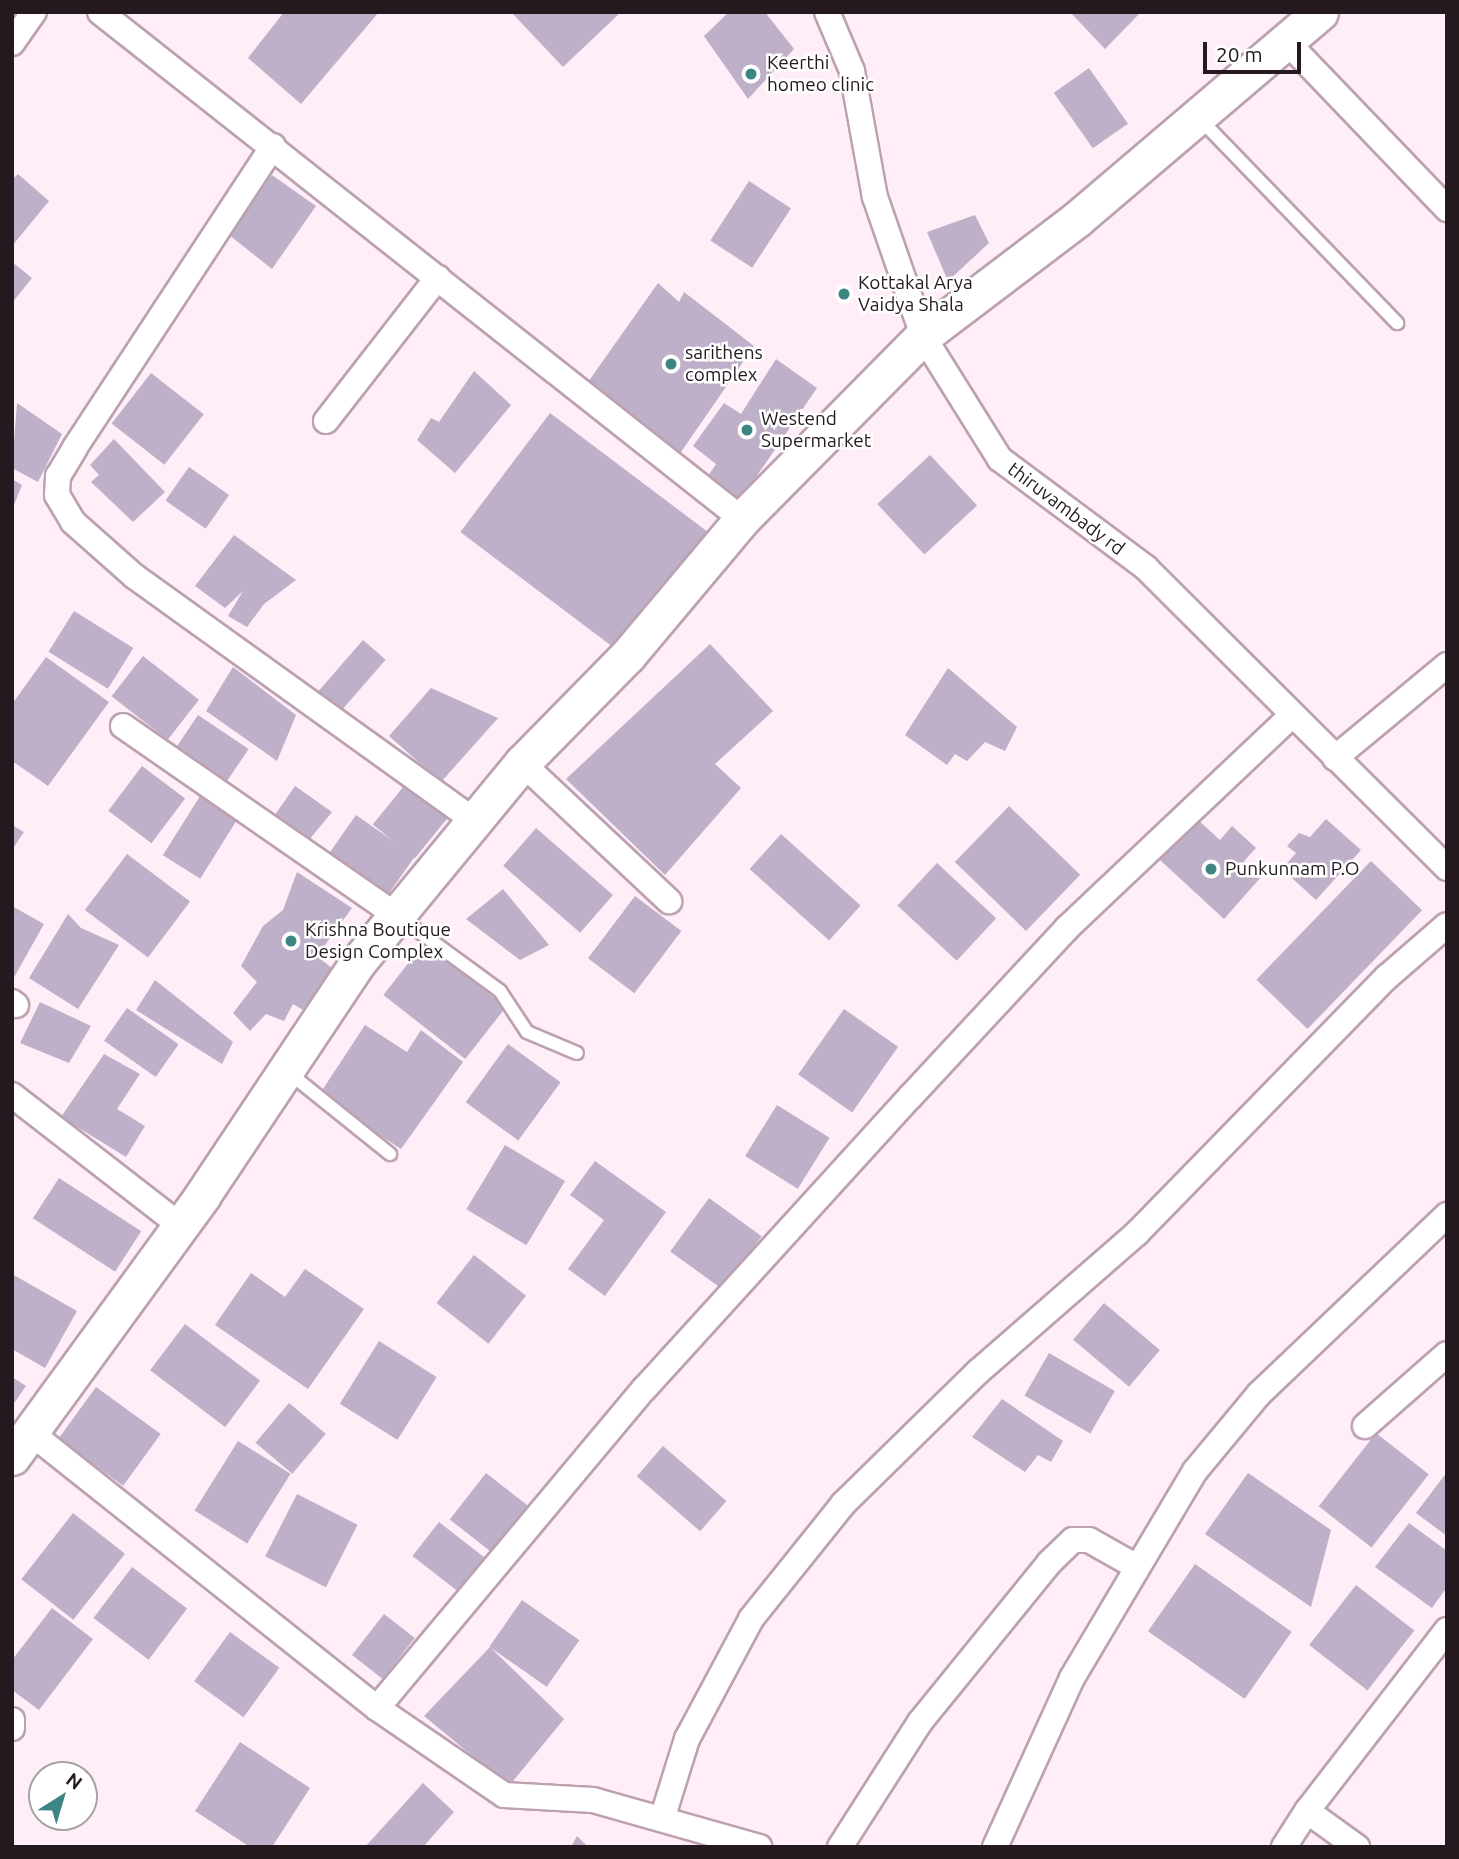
<!DOCTYPE html>
<html>
<head>
<meta charset="utf-8">
<style>
  body { margin:0 }
  #map { position:relative; width:1459px; height:1859px; overflow:hidden; background:#ffedf8; font-family:Ubuntu,sans-serif }
  div>[style] { position:absolute }
  [style*='--x'] { left:calc(var(--x)*1px); top:calc(var(--y)*1px); width:calc(var(--w)*1px); rotate:calc(var(--a)*1deg) }
  .building>* { inset:0; background:#bfb0c9; transform-origin:0 0 }
  .roads { filter:drop-shadow(2px 0 #bca1b1) drop-shadow(-2px 0 #bca1b1) drop-shadow(0 2px #bca1b1) drop-shadow(0 -2px #bca1b1) }
  .lane>* { height:12px; margin:-6px; padding:0 6px; transform-origin:6px; border-radius:6px; background:#fff }
  .street>* { height:24px; margin:-12px; padding:0 12px; transform-origin:12px; border-radius:12px; background:#fff }
  .secondary>* { height:35px; margin:-17.5px; padding:0 17.5px; transform-origin:17.5px; border-radius:17.5px; background:#fff }
  .dots>* { width:19px; height:19px; translate:-50% -50%; box-sizing:border-box; border:4px solid #fff; border-radius:50% }
  span { translate:-50% -50%; white-space:nowrap; text-align:center; line-height:1.15; -webkit-text-stroke:5px #fff; paint-order:stroke }
  .poi-label { font-size:19px; color:#23191f }
  .left { translate:0 -50%; text-align:left }
  .street-label { font-size:19px; color:#23191f }
  .frame { position:absolute; inset:0; border:14px solid #23191f; pointer-events:none }
  .north { position:absolute; left:28px; top:1761px; width:70px; height:70px; box-sizing:border-box; background:#fff; border:2px solid #a7a3a5; border-radius:50%; rotate:37deg; font-size:19px; font-weight:700; line-height:28px; text-align:center; color:#23191f }
  .north::after { content:''; display:block; margin:auto; width:24px; height:32px; background:#3c8582; clip-path:polygon(50% 0,100% 100%,50% 72%,0 100%) }
  .scale { position:absolute; left:1203px; top:42px; width:98px; height:32px; box-sizing:border-box; border:4px solid #23191f; border-top:0; padding-left:9px; font-size:21px; line-height:24px; white-space:nowrap; color:#23191f; -webkit-text-stroke:5px #fff; paint-order:stroke }
</style>
</head>
<body>
<div id="map">
  <div class="building">
    <i style="clip-path:polygon(284px 12px,379px 12px,301px 104px,248px 58px)"></i>
    <i style="clip-path:polygon(511px 12px,621px 12px,563px 67px)"></i>
    <i style="clip-path:polygon(729px 12px,765px 12px,794px 49px,748px 99px,704px 36px)"></i>
    <i style="clip-path:polygon(1070px 12px,1141px 12px,1105px 49px)"></i>
    <i style="left:1089px;top:68px;width:68px;height:43px;rotate:55deg"></i>
    <i style="clip-path:polygon(18px 174px,49px 201px,12px 246px,12px 180px)"></i>
    <i style="clip-path:polygon(272px 175px,316px 206px,272px 269px,224px 231px)"></i>
    <i style="left:749px;top:181px;width:50px;height:71px;rotate:33deg"></i>
    <i style="clip-path:polygon(975px 215px,989px 243px,948px 281px,927px 232px)"></i>
    <i style="clip-path:polygon(12px 262px,32px 278px,12px 303px)"></i>
    <i style="clip-path:polygon(658px 283px,679px 302px,684px 292px,754px 346px,677px 458px,588px 382px)"></i>
    <i style="clip-path:polygon(776px 359px,817px 388px,737px 505px,706px 479px,716px 464px,693px 446px,724px 403px,741px 414px)"></i>
    <i style="clip-path:polygon(474px 371px,511px 405px,455px 473px,417px 440px,431px 418px,439px 422px)"></i>
    <i style="left:151px;top:373px;width:67px;height:64px;rotate:38deg"></i>
    <i style="clip-path:polygon(17px 403px,62px 434px,38px 482px,12px 468px)"></i>
    <i style="left:550px;top:413px;width:202px;height:149px;rotate:37deg"></i>
    <i style="clip-path:polygon(114px 439px,165px 492px,133px 522px,91px 482px,99px 475px,90px 465px)"></i>
    <i style="left:930px;top:455px;width:69px;height:72px;rotate:47deg"></i>
    <i style="left:189px;top:467px;width:49px;height:41px;rotate:35deg"></i>
    <i style="clip-path:polygon(12px 479px,22px 485px,12px 510px)"></i>
    <i style="clip-path:polygon(234px 535px,296px 580px,264px 604px,247px 627px,228px 616px,243px 591px,225px 608px,195px 586px)"></i>
    <i style="left:74px;top:611px;width:70px;height:48px;rotate:32deg"></i>
    <i style="left:363px;top:640px;width:30px;height:72px;rotate:41deg"></i>
    <i style="clip-path:polygon(710px 644px,773px 711px,715px 764px,741px 788px,665px 875px,566px 779px)"></i>
    <i style="left:143px;top:656px;width:71px;height:51px;rotate:38deg"></i>
    <i style="clip-path:polygon(46px 657px,109px 702px,48px 786px,12px 761px,12px 704px)"></i>
    <i style="clip-path:polygon(233px 667px,296px 715px,277px 761px,206px 711px)"></i>
    <i style="clip-path:polygon(948px 668px,1017px 727px,1005px 751px,985px 742px,967px 761px,955px 754px,947px 765px,905px 735px)"></i>
    <i style="clip-path:polygon(431px 688px,498px 718px,441px 782px,389px 736px)"></i>
    <i style="left:198px;top:715px;width:61px;height:44px;rotate:34deg"></i>
    <i style="left:142px;top:766px;width:54px;height:56px;rotate:37deg"></i>
    <i style="left:408px;top:781px;width:54px;height:56px;rotate:39deg"></i>
    <i style="clip-path:polygon(295px 786px,332px 812px,309px 840px,272px 819px)"></i>
    <i style="left:200px;top:796px;width:44px;height:70px;rotate:32deg"></i>
    <i style="left:1009px;top:806px;width:99px;height:78px;rotate:44deg"></i>
    <i style="left:356px;top:815px;width:72px;height:48px;rotate:35deg"></i>
    <i style="clip-path:polygon(1197px 819px,1220px 840px,1232px 826px,1256px 848px,1244px 861px,1262px 876px,1224px 919px,1160px 860px)"></i>
    <i style="clip-path:polygon(1326px 819px,1361px 850px,1316px 900px,1282px 869px,1296px 853px,1287px 846px,1299px 833px,1310px 837px)"></i>
    <i style="clip-path:polygon(12px 825px,24px 832px,12px 850px)"></i>
    <i style="left:536px;top:828px;width:102px;height:50px;rotate:41deg"></i>
    <i style="left:781px;top:834px;width:107px;height:47px;rotate:42deg"></i>
    <i style="left:127px;top:854px;width:79px;height:70px;rotate:37deg"></i>
    <i style="left:1371px;top:861px;width:71px;height:165px;rotate:44deg"></i>
    <i style="left:937px;top:863px;width:81px;height:58px;rotate:43deg"></i>
    <i style="clip-path:polygon(297px 872px,352px 908px,317px 956px,332px 968px,303px 1010px,293px 1004px,284px 1021px,266px 1014px,250px 1031px,233px 1013px,257px 982px,241px 966px,263px 926px,283px 910px)"></i>
    <i style="clip-path:polygon(503px 889px,549px 945px,520px 960px,466px 919px)"></i>
    <i style="left:635px;top:896px;width:58px;height:78px;rotate:37deg"></i>
    <i style="clip-path:polygon(12px 906px,44px 924px,12px 981px)"></i>
    <i style="clip-path:polygon(68px 914px,81px 928px,119px 945px,78px 1009px,29px 978px)"></i>
    <i style="left:424px;top:943px;width:104px;height:66px;rotate:38deg"></i>
    <i style="clip-path:polygon(155px 980px,233px 1042px,222px 1064px,136px 1010px)"></i>
    <i style="clip-path:polygon(40px 1002px,91px 1026px,69px 1063px,20px 1043px)"></i>
    <i style="left:127px;top:1008px;width:63px;height:40px;rotate:35deg"></i>
    <i style="left:844px;top:1009px;width:66px;height:80px;rotate:35deg"></i>
    <i style="clip-path:polygon(365px 1025px,407px 1052px,421px 1030px,463px 1062px,401px 1149px,319px 1095px)"></i>
    <i style="left:508px;top:1044px;width:65px;height:72px;rotate:36deg"></i>
    <i style="clip-path:polygon(104px 1054px,140px 1074px,117px 1109px,145px 1126px,126px 1157px,61px 1117px)"></i>
    <i style="left:777px;top:1105px;width:62px;height:60px;rotate:32deg"></i>
    <i style="left:505px;top:1145px;width:70px;height:75px;rotate:31deg"></i>
    <i style="clip-path:polygon(595px 1161px,666px 1212px,605px 1296px,568px 1269px,604px 1220px,570px 1195px)"></i>
    <i style="left:59px;top:1178px;width:98px;height:48px;rotate:33deg"></i>
    <i style="left:709px;top:1198px;width:65px;height:66px;rotate:36deg"></i>
    <i style="left:474px;top:1255px;width:66px;height:61px;rotate:38deg"></i>
    <i style="clip-path:polygon(305px 1269px,364px 1309px,308px 1389px,215px 1325px,251px 1273px,285px 1297px)"></i>
    <i style="clip-path:polygon(12px 1274px,77px 1311px,45px 1368px,12px 1349px)"></i>
    <i style="left:1104px;top:1303px;width:73px;height:48px;rotate:40deg"></i>
    <i style="left:185px;top:1324px;width:94px;height:58px;rotate:37deg"></i>
    <i style="left:379px;top:1341px;width:68px;height:74px;rotate:32deg"></i>
    <i style="left:1049px;top:1353px;width:76px;height:49px;rotate:30deg"></i>
    <i style="clip-path:polygon(12px 1377px,26px 1386px,12px 1406px)"></i>
    <i style="left:96px;top:1387px;width:80px;height:64px;rotate:36deg"></i>
    <i style="clip-path:polygon(1002px 1399px,1063px 1441px,1051px 1462px,1038px 1455px,1025px 1472px,972px 1437px)"></i>
    <i style="left:289px;top:1403px;width:48px;height:52px;rotate:40deg"></i>
    <i style="left:1376px;top:1433px;width:67px;height:93px;rotate:38deg"></i>
    <i style="left:238px;top:1441px;width:62px;height:82px;rotate:32deg"></i>
    <i style="left:663px;top:1446px;width:84px;height:40px;rotate:41deg"></i>
    <i style="clip-path:polygon(1447px 1472px,1447px 1536px,1416px 1513px)"></i>
    <i style="left:486px;top:1473px;width:57px;height:59px;rotate:38deg"></i>
    <i style="clip-path:polygon(1248px 1473px,1331px 1530px,1311px 1607px,1205px 1534px)"></i>
    <i style="left:297px;top:1494px;width:68px;height:70px;rotate:27deg"></i>
    <i style="left:73px;top:1513px;width:66px;height:84px;rotate:38deg"></i>
    <i style="left:439px;top:1522px;width:63px;height:43px;rotate:38deg"></i>
    <i style="clip-path:polygon(1409px 1523px,1447px 1551px,1447px 1587px,1432px 1608px,1375px 1567px)"></i>
    <i style="left:1195px;top:1564px;width:118px;height:82px;rotate:35deg"></i>
    <i style="left:132px;top:1567px;width:69px;height:64px;rotate:37deg"></i>
    <i style="left:1356px;top:1585px;width:74px;height:76px;rotate:38deg"></i>
    <i style="left:522px;top:1600px;width:70px;height:57px;rotate:35deg"></i>
    <i style="clip-path:polygon(52px 1608px,93px 1639px,39px 1710px,12px 1690px,12px 1660px)"></i>
    <i style="left:384px;top:1614px;width:39px;height:52px;rotate:38deg"></i>
    <i style="left:230px;top:1632px;width:61px;height:61px;rotate:36deg"></i>
    <i style="clip-path:polygon(490px 1647px,564px 1719px,509px 1786px,424px 1716px)"></i>
    <i style="clip-path:polygon(240px 1742px,310px 1788px,272px 1847px,250px 1847px,195px 1811px)"></i>
    <i style="clip-path:polygon(423px 1783px,454px 1812px,423px 1847px,365px 1847px)"></i>
    <i style="clip-path:polygon(577px 1836px,588px 1847px,571px 1847px)"></i>
  </div>
  <div class="roads">
    <div class="lane">
      <i style="--x:1200;--y:119;--w:284;--a:46"></i>
      <i style="--x:399;--y:917;--w:125;--a:36.2"></i>
      <i style="--x:500;--y:991;--w:49;--a:56.6"></i>
      <i style="--x:527;--y:1032;--w:54;--a:22.8"></i>
      <i style="--x:288;--y:1072;--w:131;--a:38.8"></i>
    </div>
    <div class="street">
      <i style="--x:100;--y:12;--w:818;--a:38.3"></i>
      <i style="--x:827;--y:12;--w:64;--a:67"></i>
      <i style="--x:852;--y:71;--w:128;--a:79.7"></i>
      <i style="--x:875;--y:197;--w:147;--a:70.9"></i>
      <i style="--x:923;--y:336;--w:145;--a:58"></i>
      <i style="--x:1000;--y:459;--w:182;--a:36.7"></i>
      <i style="--x:1146;--y:568;--w:425;--a:44.9"></i>
      <i style="--x:1286;--y:41;--w:233;--a:46.2"></i>
      <i style="--x:12;--y:43;--w:38;--a:-55"></i>
      <i style="--x:273;--y:146;--w:361;--a:123.3"></i>
      <i style="--x:75;--y:448;--w:33;--a:121"></i>
      <i style="--x:58;--y:476;--w:19;--a:93"></i>
      <i style="--x:57;--y:495;--w:31;--a:59"></i>
      <i style="--x:73;--y:522;--w:81;--a:41.5"></i>
      <i style="--x:134;--y:576;--w:418;--a:35.7"></i>
      <i style="--x:326;--y:421;--w:182;--a:-52.1"></i>
      <i style="--x:123;--y:726;--w:336;--a:34.7"></i>
      <i style="--x:1335;--y:758;--w:146;--a:-39.7"></i>
      <i style="--x:522;--y:763;--w:202;--a:43.2"></i>
      <i style="--x:12;--y:1002;--w:5;--a:37"></i>
      <i style="--x:12;--y:1095;--w:214;--a:37.8"></i>
      <i style="--x:1365;--y:1426;--w:109;--a:-41.3"></i>
      <i style="--x:31;--y:1433;--w:442;--a:38.5"></i>
      <i style="--x:377;--y:1708;--w:154;--a:34.4"></i>
      <i style="--x:504;--y:1795;--w:89;--a:3.2"></i>
      <i style="--x:593;--y:1800;--w:173;--a:15.8"></i>
      <i style="--x:377;--y:1708;--w:417;--a:-50.1"></i>
      <i style="--x:645;--y:1388;--w:395;--a:-47.7"></i>
      <i style="--x:911;--y:1096;--w:229;--a:-47.1"></i>
      <i style="--x:1067;--y:928;--w:310;--a:-43.4"></i>
      <i style="--x:12;--y:1720;--w:8;--a:90"></i>
      <i style="--x:1307;--y:1811;--w:229;--a:-52.3"></i>
      <i style="--x:663;--y:1816;--w:81;--a:-72.7"></i>
      <i style="--x:687;--y:1739;--w:136;--a:-61.9"></i>
      <i style="--x:751;--y:1619;--w:147;--a:-51.3"></i>
      <i style="--x:843;--y:1504;--w:190;--a:-44.4"></i>
      <i style="--x:979;--y:1371;--w:210;--a:-41.1"></i>
      <i style="--x:1137;--y:1233;--w:358;--a:-45.7"></i>
      <i style="--x:1387;--y:977;--w:79;--a:-40.9"></i>
      <i style="--x:840;--y:1847;--w:148;--a:-57.4"></i>
      <i style="--x:920;--y:1722;--w:205;--a:-50.9"></i>
      <i style="--x:1049;--y:1563;--w:33;--a:-44"></i>
      <i style="--x:1073;--y:1540;--w:16;--a:0"></i>
      <i style="--x:1089;--y:1540;--w:55;--a:29.4"></i>
      <i style="--x:995;--y:1847;--w:186;--a:-65.5"></i>
      <i style="--x:1072;--y:1678;--w:241;--a:-59.3"></i>
      <i style="--x:1195;--y:1471;--w:100;--a:-50.3"></i>
      <i style="--x:1259;--y:1394;--w:260;--a:-43.6"></i>
      <i style="--x:1284;--y:1847;--w:43;--a:-57.4"></i>
      <i style="--x:1307;--y:1811;--w:62;--a:35.8"></i>
    </div>
    <div class="secondary">
      <i style="--x:12;--y:1457;--w:323;--a:-53.9"></i>
      <i style="--x:202;--y:1196;--w:281;--a:-56.3"></i>
      <i style="--x:358;--y:962;--w:258;--a:-50.5"></i>
      <i style="--x:522;--y:763;--w:151;--a:-45.5"></i>
      <i style="--x:628;--y:655;--w:177;--a:-50"></i>
      <i style="--x:742;--y:519;--w:257;--a:-45.3"></i>
      <i style="--x:923;--y:336;--w:193;--a:-37.2"></i>
      <i style="--x:1077;--y:219;--w:319;--a:-40.4"></i>
    </div>
  </div>
  <div class="dots">
    <i style="left:751px;top:74px;background:#3c8582"></i>
    <i style="left:844px;top:294px;background:#3c8582"></i>
    <i style="left:671px;top:364px;background:#3c8582"></i>
    <i style="left:747px;top:430px;background:#3c8582"></i>
    <i style="left:1211px;top:869px;background:#3c8582"></i>
    <i style="left:291px;top:941px;background:#3c8582"></i>
  </div>
  <div class="poi-label">
    <span class="left" style="left:767px;top:74px">Keerthi<br>homeo clinic</span>
    <span class="left" style="left:858px;top:294px">Kottakal Arya<br>Vaidya Shala</span>
    <span class="left" style="left:685px;top:364px">sarithens<br>complex</span>
    <span class="left" style="left:761px;top:430px">Westend<br>Supermarket</span>
    <span class="left" style="left:1225px;top:869px">Punkunnam P.O</span>
    <span class="left" style="left:305px;top:941px">Krishna Boutique<br>Design Complex</span>
  </div>
  <div class="street-label">
    <span style="left:1066px;top:509px;rotate:37deg">thiruvambady rd</span>
  </div>
  <div class="frame"></div>
  <div class="north">N</div>
  <div class="scale">20 m</div>
</div>
</body>
</html>
